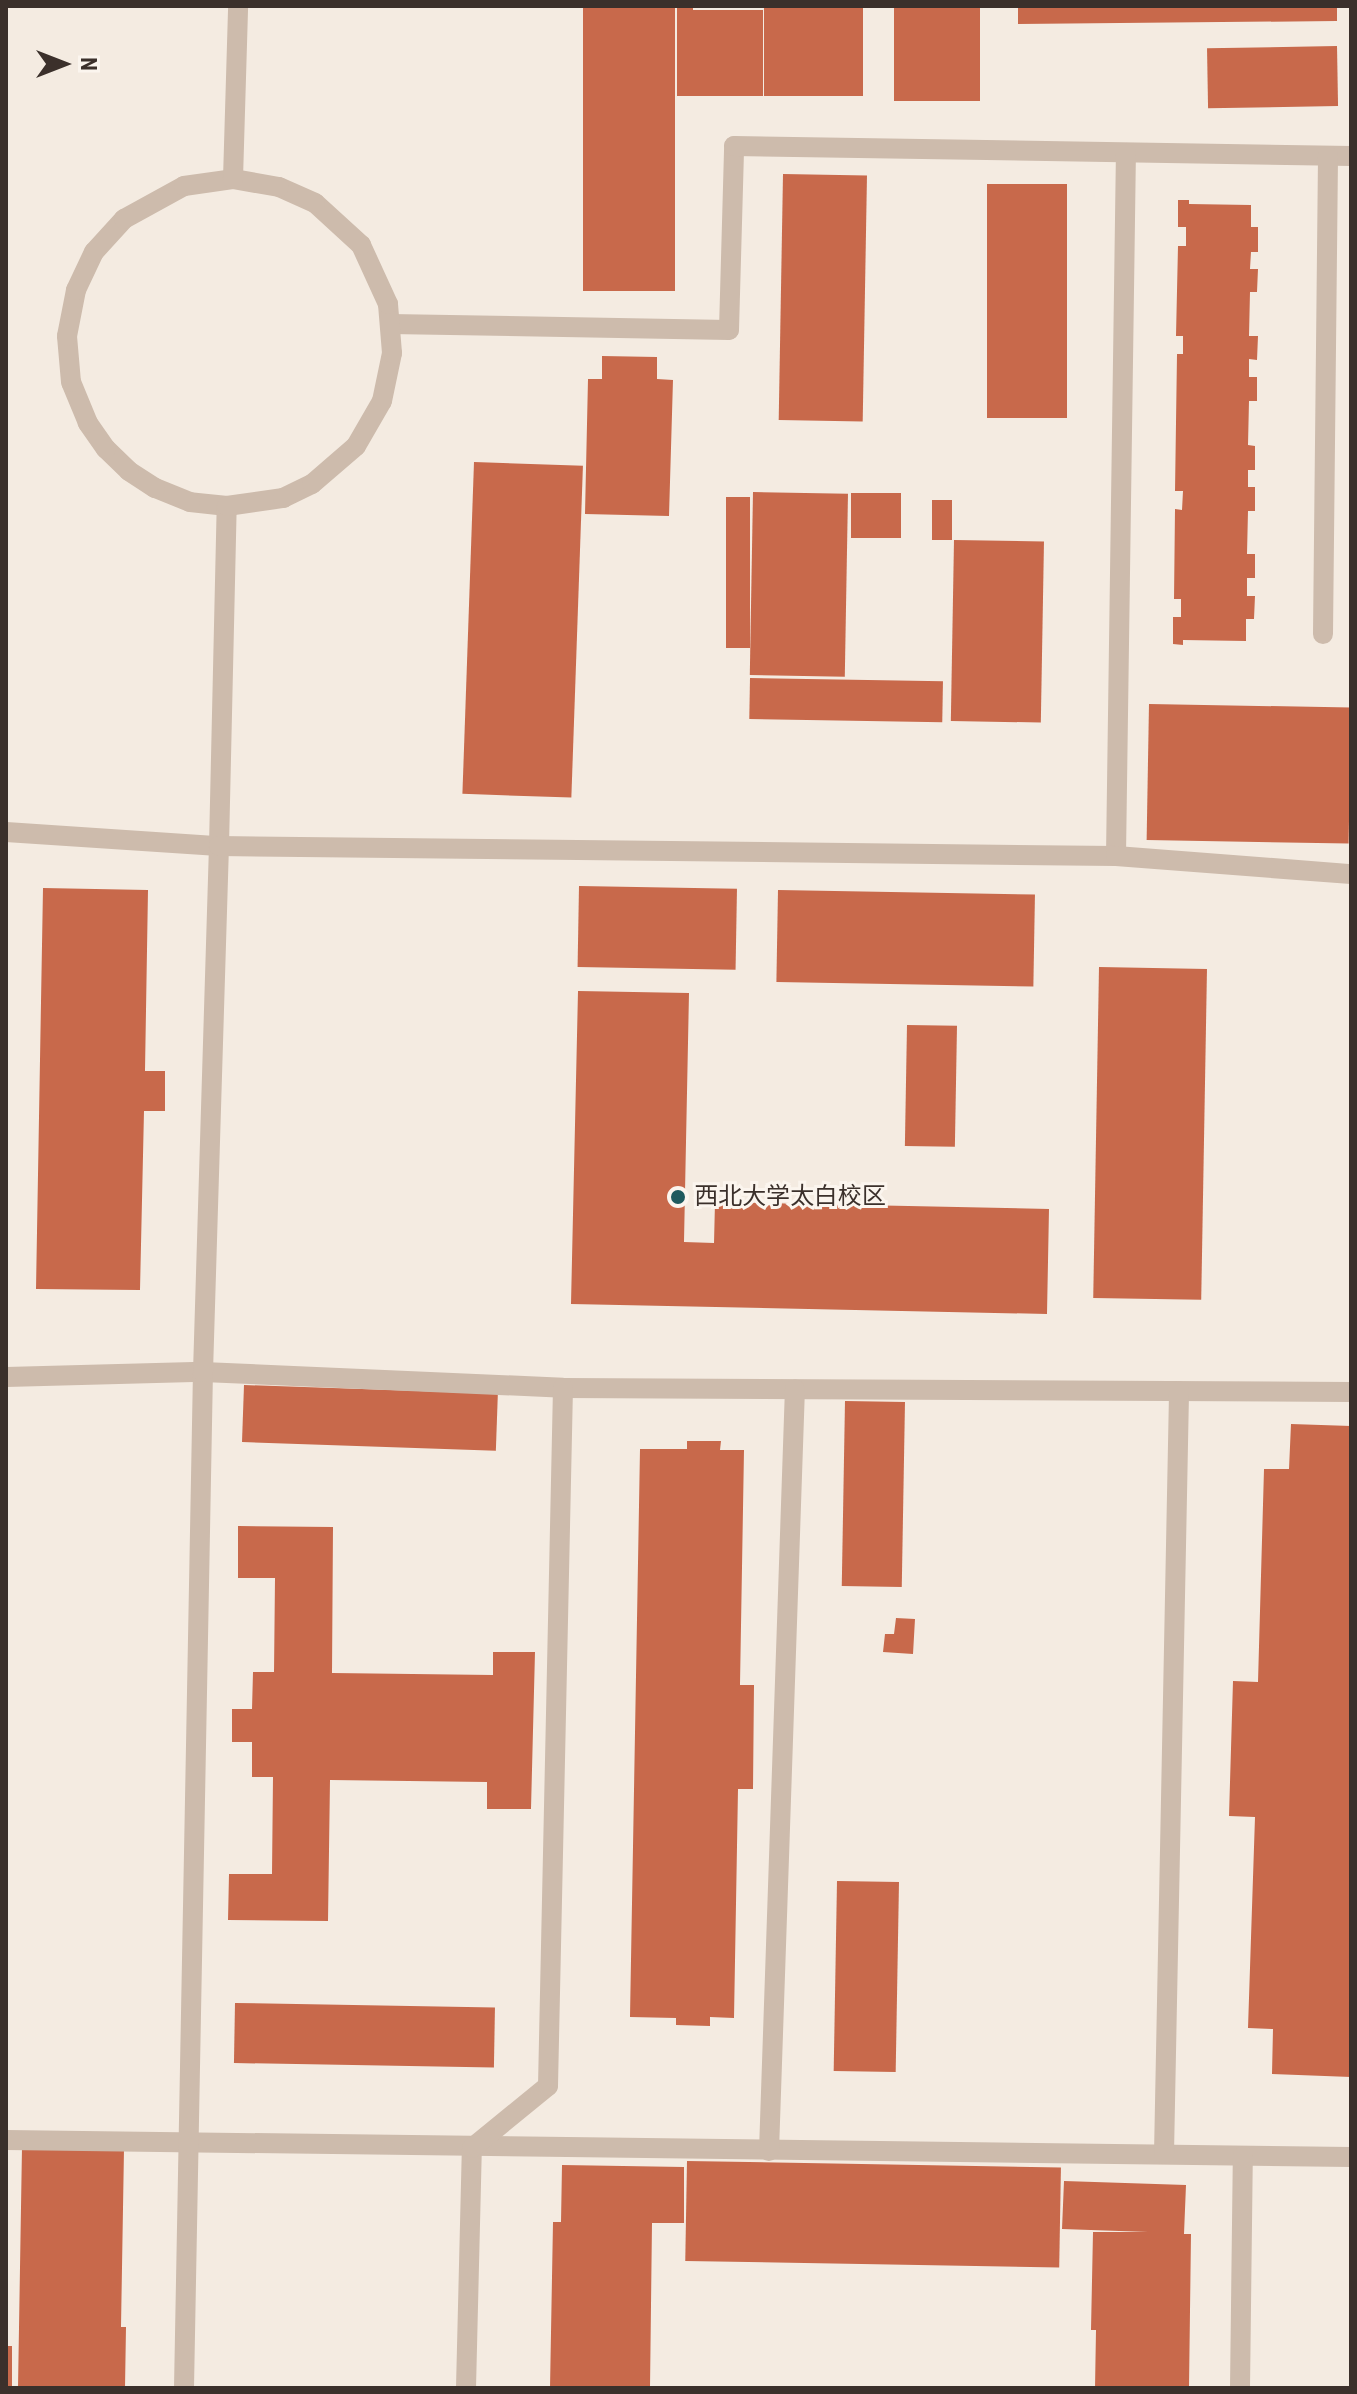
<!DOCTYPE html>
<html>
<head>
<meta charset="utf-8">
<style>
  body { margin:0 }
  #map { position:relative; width:1357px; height:2394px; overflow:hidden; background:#f4ebe1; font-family:"Roboto Condensed","Noto Sans SC",sans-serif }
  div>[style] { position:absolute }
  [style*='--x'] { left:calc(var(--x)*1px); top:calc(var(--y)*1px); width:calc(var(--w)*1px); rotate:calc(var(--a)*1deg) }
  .building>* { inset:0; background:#c8694b; transform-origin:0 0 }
  .street>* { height:20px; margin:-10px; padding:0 10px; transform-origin:10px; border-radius:10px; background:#cdbbac }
  .dots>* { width:22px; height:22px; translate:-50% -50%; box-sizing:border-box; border:4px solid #fbf5ee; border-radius:50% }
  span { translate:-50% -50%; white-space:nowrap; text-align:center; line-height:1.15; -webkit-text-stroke:6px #fbf5ee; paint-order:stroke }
  .poi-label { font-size:24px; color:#3b302b }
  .left { translate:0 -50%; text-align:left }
  .frame { position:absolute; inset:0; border:8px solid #3b302b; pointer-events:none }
  .north { position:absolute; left:24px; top:24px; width:80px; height:80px; -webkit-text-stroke:6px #fbf5ee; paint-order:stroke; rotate:90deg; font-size:22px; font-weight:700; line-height:32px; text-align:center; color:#3b302b }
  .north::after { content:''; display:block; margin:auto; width:28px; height:36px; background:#3b302b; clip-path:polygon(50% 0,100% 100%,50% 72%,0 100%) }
</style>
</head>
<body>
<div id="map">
  <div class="building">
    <i style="left:583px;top:6px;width:92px;height:285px"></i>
    <i style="clip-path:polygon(677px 6px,693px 6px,693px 10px,763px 10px,763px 96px,677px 96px)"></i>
    <i style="left:764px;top:6px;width:99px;height:90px"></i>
    <i style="left:894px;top:6px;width:86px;height:95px"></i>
    <i style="clip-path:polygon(1018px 6px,1337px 6px,1337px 21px,1018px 24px)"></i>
    <i style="left:1337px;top:46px;width:60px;height:130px;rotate:89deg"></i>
    <i style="left:783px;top:174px;width:84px;height:246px;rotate:1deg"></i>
    <i style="left:987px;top:184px;width:80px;height:234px"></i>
    <i style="clip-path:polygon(1178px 200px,1189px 200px,1189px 204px,1251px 205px,1251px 227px,1258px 227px,1258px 252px,1251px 252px,1250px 269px,1258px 269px,1257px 292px,1250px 292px,1249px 336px,1258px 336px,1257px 360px,1249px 359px,1249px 377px,1257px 377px,1257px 401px,1249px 401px,1248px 445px,1255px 446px,1255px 470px,1248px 470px,1248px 487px,1255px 487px,1255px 511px,1248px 511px,1247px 554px,1255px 554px,1255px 578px,1247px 578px,1247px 596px,1255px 596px,1254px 619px,1246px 619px,1246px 641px,1183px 640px,1183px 645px,1173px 644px,1173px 617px,1181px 617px,1181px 599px,1174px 599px,1175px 509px,1182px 510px,1183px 491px,1175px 491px,1177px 354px,1183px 354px,1183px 336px,1176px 336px,1178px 246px,1186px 246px,1186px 227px,1178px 227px)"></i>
    <i style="clip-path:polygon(602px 356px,657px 357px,657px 379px,673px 380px,669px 516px,585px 514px,588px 379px,602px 379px)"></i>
    <i style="left:474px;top:462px;width:109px;height:332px;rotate:2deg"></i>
    <i style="left:753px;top:492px;width:95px;height:183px;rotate:1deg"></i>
    <i style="left:851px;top:493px;width:50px;height:45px"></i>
    <i style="left:726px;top:497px;width:24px;height:151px"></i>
    <i style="left:932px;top:500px;width:20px;height:40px"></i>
    <i style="left:954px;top:540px;width:90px;height:181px;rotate:1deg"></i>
    <i style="left:750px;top:678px;width:193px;height:41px;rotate:1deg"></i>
    <i style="left:1149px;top:704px;width:202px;height:136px;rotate:1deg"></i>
    <i style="left:579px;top:886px;width:158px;height:81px;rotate:1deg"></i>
    <i style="clip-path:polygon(43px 888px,148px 890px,145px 1071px,165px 1071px,165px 1111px,144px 1111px,140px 1290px,36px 1289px)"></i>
    <i style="left:778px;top:890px;width:257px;height:92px;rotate:1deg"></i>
    <i style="left:1099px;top:967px;width:108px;height:331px;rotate:1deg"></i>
    <i style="clip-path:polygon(578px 991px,689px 993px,684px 1242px,714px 1243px,715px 1202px,1049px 1209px,1047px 1314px,571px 1304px)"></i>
    <i style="left:907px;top:1025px;width:50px;height:121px;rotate:1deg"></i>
    <i style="left:244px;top:1385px;width:254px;height:57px;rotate:2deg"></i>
    <i style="left:845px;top:1401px;width:60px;height:185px;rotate:1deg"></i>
    <i style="clip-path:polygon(1291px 1424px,1351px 1426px,1351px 2077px,1272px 2074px,1273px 2029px,1248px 2028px,1255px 1817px,1229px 1816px,1233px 1681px,1258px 1682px,1264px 1469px,1289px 1469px)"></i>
    <i style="clip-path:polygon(687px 1441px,721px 1441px,720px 1450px,744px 1450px,740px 1685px,754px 1685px,753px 1789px,738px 1789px,734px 2018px,710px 2017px,710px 2026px,676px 2025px,676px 2018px,630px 2017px,640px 1449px,687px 1449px)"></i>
    <i style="clip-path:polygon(238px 1526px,333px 1527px,332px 1673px,493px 1675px,493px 1652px,535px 1652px,531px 1809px,487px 1809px,487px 1782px,330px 1780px,328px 1921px,228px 1920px,229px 1874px,272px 1874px,273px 1777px,252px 1777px,252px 1742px,232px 1742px,232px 1709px,252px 1709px,253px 1672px,274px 1672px,275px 1578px,238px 1578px)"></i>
    <i style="clip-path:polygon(896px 1618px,915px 1619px,913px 1654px,883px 1652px,885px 1634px,894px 1634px)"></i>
    <i style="left:837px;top:1881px;width:62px;height:190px;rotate:1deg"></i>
    <i style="left:235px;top:2003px;width:260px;height:60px;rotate:1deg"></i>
    <i style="clip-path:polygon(22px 2147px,124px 2149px,121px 2327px,126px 2327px,125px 2388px,18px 2388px)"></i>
    <i style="left:687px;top:2161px;width:374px;height:100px;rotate:1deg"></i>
    <i style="clip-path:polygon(562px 2165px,684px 2167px,684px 2223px,652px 2223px,650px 2388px,550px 2388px,553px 2222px,561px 2222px)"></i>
    <i style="clip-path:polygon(1064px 2181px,1186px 2185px,1184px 2234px,1191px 2234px,1189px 2388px,1095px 2388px,1096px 2330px,1091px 2330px,1093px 2232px,1148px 2232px,1062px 2229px)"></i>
    <i style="left:6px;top:2346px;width:6px;height:42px"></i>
  </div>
  <div class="street">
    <i style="--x:390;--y:324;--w:339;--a:1"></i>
    <i style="--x:729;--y:330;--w:184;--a:-88.4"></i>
    <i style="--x:734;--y:146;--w:617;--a:0.93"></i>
    <i style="--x:227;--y:506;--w:37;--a:-174"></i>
    <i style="--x:190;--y:502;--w:38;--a:-158"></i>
    <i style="--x:155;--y:488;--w:31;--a:-147"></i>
    <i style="--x:129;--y:471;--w:32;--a:-136"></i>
    <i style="--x:106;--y:449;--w:32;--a:-125"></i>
    <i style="--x:88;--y:423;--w:44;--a:-112.5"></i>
    <i style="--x:71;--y:382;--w:46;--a:-95"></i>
    <i style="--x:67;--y:336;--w:47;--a:-78.9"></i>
    <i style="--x:76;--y:290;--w:42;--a:-64.7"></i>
    <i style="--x:94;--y:252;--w:45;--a:-47.7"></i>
    <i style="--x:124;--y:219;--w:68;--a:-28.8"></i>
    <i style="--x:184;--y:186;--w:49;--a:-8.1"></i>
    <i style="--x:1323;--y:634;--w:478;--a:-89.4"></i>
    <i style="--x:6;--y:832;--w:213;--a:3.8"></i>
    <i style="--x:219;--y:846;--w:340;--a:-88.7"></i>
    <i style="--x:227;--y:506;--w:57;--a:-8.1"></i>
    <i style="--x:283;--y:498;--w:32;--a:-26"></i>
    <i style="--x:312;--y:484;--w:58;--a:-40.8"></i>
    <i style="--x:356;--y:446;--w:52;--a:-60"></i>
    <i style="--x:382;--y:401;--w:49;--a:-78.2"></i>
    <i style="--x:392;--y:353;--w:49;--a:-94.7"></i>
    <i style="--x:388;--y:304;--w:65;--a:-114.6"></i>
    <i style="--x:361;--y:245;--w:62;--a:-137.6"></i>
    <i style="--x:315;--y:203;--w:39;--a:-156"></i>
    <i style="--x:279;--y:187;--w:47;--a:-170.1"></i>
    <i style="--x:233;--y:179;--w:173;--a:-88.3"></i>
    <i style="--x:1116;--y:856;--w:703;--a:-89.19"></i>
    <i style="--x:6;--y:1377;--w:197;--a:-1.5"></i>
    <i style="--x:203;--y:1372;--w:360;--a:2.5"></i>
    <i style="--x:563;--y:1388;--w:788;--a:0.29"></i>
    <i style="--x:6;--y:2140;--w:1345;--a:0.72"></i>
    <i style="--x:769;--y:2151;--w:762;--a:-88.05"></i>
    <i style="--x:1164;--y:2154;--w:763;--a:-88.87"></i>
    <i style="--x:184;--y:2388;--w:1016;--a:-88.93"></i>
    <i style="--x:203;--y:1372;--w:526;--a:-88.26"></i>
    <i style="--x:219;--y:846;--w:897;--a:0.64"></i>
    <i style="--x:1116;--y:856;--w:236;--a:4.4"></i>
    <i style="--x:466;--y:2388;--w:240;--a:-88.6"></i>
    <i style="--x:472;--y:2148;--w:98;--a:-39.2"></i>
    <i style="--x:548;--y:2086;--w:698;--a:-88.77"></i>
    <i style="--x:1240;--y:2388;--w:232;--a:-89.3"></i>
  </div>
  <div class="dots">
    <i style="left:678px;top:1197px;background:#1f5a5e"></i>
  </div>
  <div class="poi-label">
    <span class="left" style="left:694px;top:1197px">西北大学太白校区</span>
  </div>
  <div class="frame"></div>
  <div class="north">N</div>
</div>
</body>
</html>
